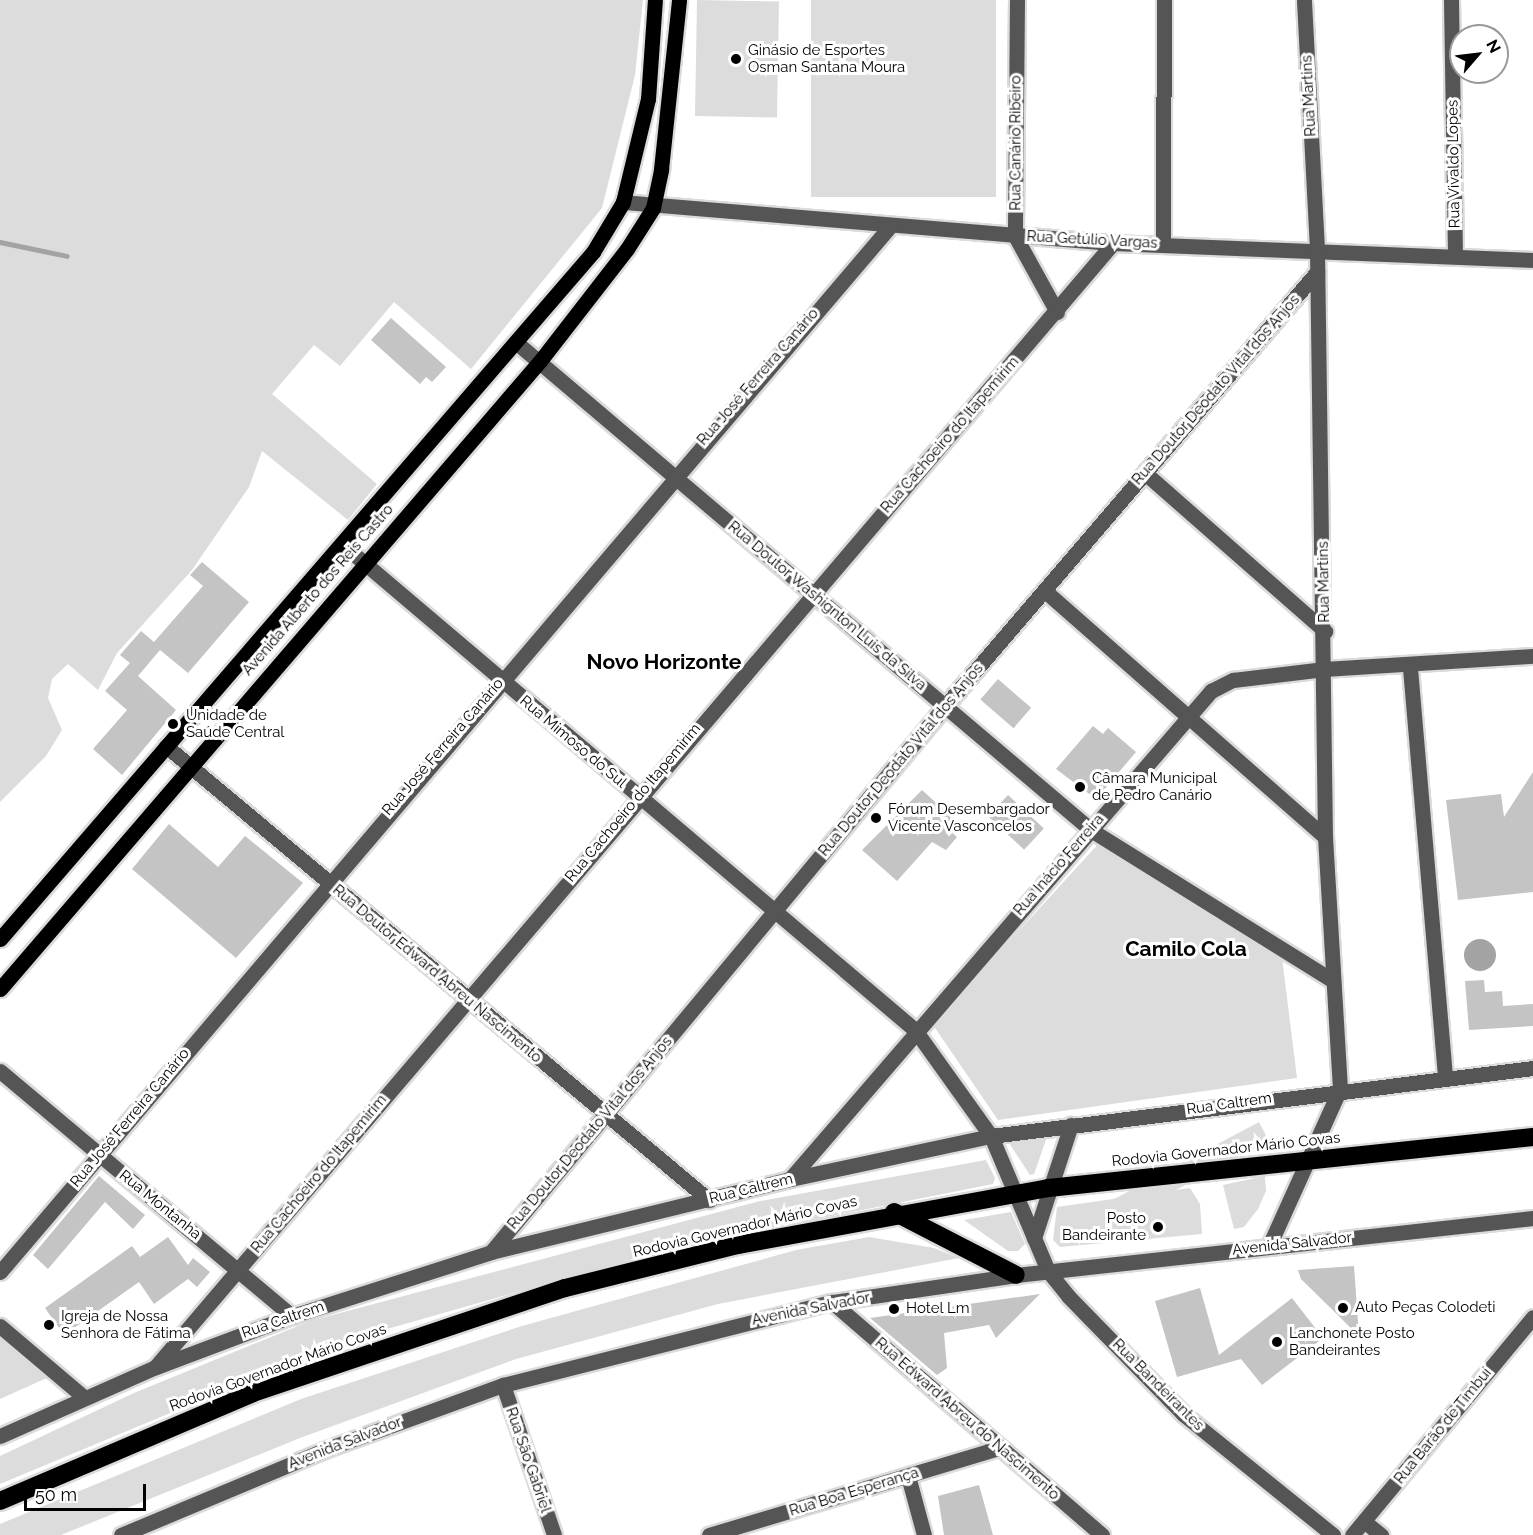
<!DOCTYPE html>
<html>
<head>
<meta charset="utf-8">
<style>
  body { margin:0 }
  #map { position:relative; width:1533px; height:1535px; overflow:hidden; background:#fff; font-family:Raleway,sans-serif }
  div>[style] { position:absolute }
  [style*='--x'] { left:calc(var(--x)*1px); top:calc(var(--y)*1px); width:calc(var(--w)*1px); rotate:calc(var(--a)*1deg) }
  .green>* { inset:0; background:#dcdcdc; transform-origin:0 0 }
  .water>* { inset:0; background:#a3a3a3 }
  .round { border-radius:50% }
  .stream>* { height:5px; margin:-2.5px; padding:0 2.5px; transform-origin:2.5px; border-radius:2.5px; background:#a3a3a3 }
  .building>* { inset:0; background:#c4c4c4; transform-origin:0 0 }
  .roads { filter:drop-shadow(2px 0 #dbdbdb) drop-shadow(-2px 0 #dbdbdb) drop-shadow(0 2px #dbdbdb) drop-shadow(0 -2px #dbdbdb) }
  .minor>* { height:15px; margin:-7.5px; padding:0 7.5px; transform-origin:7.5px; border-radius:7.5px; background:#555 }
  .major>* { height:15px; margin:-7.5px; padding:0 7.5px; transform-origin:7.5px; border-radius:7.5px; background:#000 }
  .highway>* { height:18px; margin:-9px; padding:0 9px; transform-origin:9px; border-radius:9px; background:#000 }
  .dots>* { width:16px; height:16px; translate:-50% -50%; box-sizing:border-box; border:3px solid #fff; border-radius:50% }
  span { translate:-50% -50%; white-space:nowrap; text-align:center; line-height:1.15; -webkit-text-stroke:6px #fff; paint-order:stroke }
  .poi-label { font-size:15px; color:#000 }
  .left { translate:0 -50%; text-align:left }
  .right { translate:-100% -50%; text-align:right }
  .street-label { font-size:15px; color:#000 }
  .district-label { font-size:21px; color:#000; font-weight:700 }
  .north { position:absolute; left:1449px; top:24px; width:60px; height:60px; box-sizing:border-box; background:#fff; border:2px solid #999; border-radius:50%; rotate:62deg; font-size:16px; font-weight:700; line-height:24px; text-align:center; color:#000 }
  .north::after { content:''; display:block; margin:auto; width:21px; height:27px; background:#000; clip-path:polygon(50% 0,100% 100%,50% 72%,0 100%) }
  .scale { position:absolute; left:24px; top:1484px; width:122px; height:27px; box-sizing:border-box; border:3px solid #000; border-top:0; padding-left:8px; font-size:18px; line-height:21px; white-space:nowrap; color:#000; -webkit-text-stroke:4px #fff; paint-order:stroke }
</style>
</head>
<body>
<div id="map">
  <div class="green">
    <i style="clip-path:polygon(0 0,643px 0,635px 75px,602px 208px,471px 369px,394px 302px,340px 366px,314px 345px,272px 394px,377px 484px,348px 520px,262px 451px,249px 487px,192px 570px,117px 653px,98px 690px,68px 664px,52px 679px,48px 698px,62px 730px,46px 756px,0 802px)"></i>
    <i style="left:697px;top:0;width:82px;height:116px;rotate:1deg"></i>
    <i style="left:811px;top:0;width:185px;height:197px"></i>
    <i style="clip-path:polygon(1100px 842px,1282px 958px,1297px 1078px,998px 1120px,933px 1025px)"></i>
    <i style="left:1259px;top:1122px;width:21px;height:190px;rotate:62deg"></i>
    <i style="clip-path:polygon(1047px 1137px,1034px 1174px,1030px 1175px,1009px 1143px)"></i>
    <i style="clip-path:polygon(986px 1160px,995px 1178px,993px 1184px,671px 1248px,338px 1343px,0 1484px,0 1456px,134px 1393px,310px 1321px,760px 1201px)"></i>
    <i style="clip-path:polygon(1265px 1176px,1266px 1191px,1258px 1209px,1244px 1227px,1234px 1229px,1223px 1185px)"></i>
    <i style="clip-path:polygon(1190px 1188px,1200px 1204px,1202px 1234px,1060px 1247px,1053px 1240px,1057px 1207px)"></i>
    <i style="clip-path:polygon(1011px 1212px,1025px 1244px,1018px 1251px,1008px 1251px,964px 1220px)"></i>
    <i style="clip-path:polygon(869px 1237px,934px 1248px,959px 1258px,718px 1304px,516px 1359px,300px 1438px,61px 1535px,0 1535px,0 1524px,301px 1399px,522px 1326px,796px 1250px)"></i>
    <i style="clip-path:polygon(0 1334px,49px 1377px,0 1399px)"></i>
  </div>
  <div class="water">
    <i class="round" style="left:1464px;top:939px;width:32px;height:32px"></i>
  </div>
  <div class="stream">
    <i style="--x:0;--y:242;--w:68;--a:11.8"></i>
  </div>
  <div class="building">
    <i style="clip-path:polygon(391px 318px,446px 367px,432px 382px,426px 377px,420px 384px,371px 340px)"></i>
    <i style="clip-path:polygon(202px 562px,249px 602px,188px 673px,160px 650px,138px 676px,176px 710px,122px 775px,93px 749px,127px 710px,105px 691px,130px 663px,120px 655px,141px 631px,154px 642px,203px 586px,190px 575px)"></i>
    <i style="left:998px;top:679px;width:44px;height:27px;rotate:41deg"></i>
    <i style="clip-path:polygon(1093px 726px,1103px 734px,1108px 728px,1136px 752px,1096px 799px,1056px 769px)"></i>
    <i style="clip-path:polygon(1533px 772px,1533px 892px,1458px 900px,1446px 800px,1501px 794px,1504px 817px)"></i>
    <i style="clip-path:polygon(922px 790px,955px 820px,948px 829px,957px 837px,946px 850px,932px 842px,897px 881px,862px 850px)"></i>
    <i style="left:1008px;top:795px;width:49px;height:29px;rotate:43deg"></i>
    <i style="clip-path:polygon(169px 824px,218px 867px,245px 836px,303px 883px,236px 958px,132px 869px)"></i>
    <i style="clip-path:polygon(1484px 980px,1485px 992px,1502px 991px,1503px 1006px,1533px 1004px,1533px 1026px,1469px 1030px,1465px 981px)"></i>
    <i style="clip-path:polygon(99px 1176px,145px 1215px,133px 1229px,105px 1202px,48px 1269px,33px 1255px)"></i>
    <i style="clip-path:polygon(168px 1237px,188px 1265px,193px 1258px,210px 1272px,197px 1287px,188px 1279px,154px 1304px,139px 1282px,64px 1335px,45px 1308px,132px 1246px,140px 1257px)"></i>
    <i style="clip-path:polygon(1354px 1266px,1359px 1336px,1301px 1279px,1298px 1270px)"></i>
    <i style="clip-path:polygon(1200px 1288px,1219px 1355px,1292px 1298px,1323px 1338px,1262px 1385px,1241px 1359px,1177px 1377px,1155px 1301px)"></i>
    <i style="clip-path:polygon(1040px 1294px,996px 1338px,989px 1325px,944px 1333px,947px 1368px,937px 1375px,870px 1318px)"></i>
    <i style="clip-path:polygon(979px 1485px,993px 1535px,944px 1535px,938px 1496px)"></i>
  </div>
  <div class="roads">
    <div class="minor">
      <i style="--x:1017;--y:0;--w:236;--a:90.5"></i>
      <i style="--x:1015;--y:236;--w:87;--a:61.1"></i>
      <i style="--x:1451;--y:0;--w:256;--a:89.1"></i>
      <i style="--x:623;--y:202;--w:492;--a:4.8"></i>
      <i style="--x:1113;--y:243;--w:420;--a:2.3"></i>
      <i style="--x:1163;--y:244;--w:244;--a:-89.8"></i>
      <i style="--x:518;--y:344;--w:751;--a:40.3"></i>
      <i style="--x:1091;--y:830;--w:284;--a:31.9"></i>
      <i style="--x:1145;--y:473;--w:240;--a:41.3"></i>
      <i style="--x:342;--y:544;--w:751;--a:40.3"></i>
      <i style="--x:915;--y:1030;--w:130;--a:54.4"></i>
      <i style="--x:991;--y:1136;--w:147;--a:67.1"></i>
      <i style="--x:1048;--y:1271;--w:32;--a:51"></i>
      <i style="--x:1068;--y:1296;--w:165;--a:45.7"></i>
      <i style="--x:1183;--y:1414;--w:193;--a:38.9"></i>
      <i style="--x:1045;--y:591;--w:373;--a:41.3"></i>
      <i style="--x:1410;--y:668;--w:410;--a:85.1"></i>
      <i style="--x:166;--y:746;--w:708;--a:39.9"></i>
      <i style="--x:0;--y:1071;--w:381;--a:40"></i>
      <i style="--x:790;--y:1179;--w:645;--a:-49.22"></i>
      <i style="--x:1211;--y:691;--w:25;--a:-27"></i>
      <i style="--x:1233;--y:680;--w:92;--a:-6.9"></i>
      <i style="--x:1324;--y:669;--w:209;--a:-3.6"></i>
      <i style="--x:1034;--y:1238;--w:119;--a:-71.9"></i>
      <i style="--x:1269;--y:1246;--w:172;--a:-65.7"></i>
      <i style="--x:1340;--y:1089;--w:252;--a:-93.4"></i>
      <i style="--x:1325;--y:837;--w:588;--a:-90.78"></i>
      <i style="--x:1317;--y:249;--w:249;--a:-93"></i>
      <i style="--x:491;--y:1252;--w:710;--a:-50.26"></i>
      <i style="--x:945;--y:706;--w:572;--a:-49.4"></i>
      <i style="--x:0;--y:1272;--w:1375;--a:-49.6"></i>
      <i style="--x:832;--y:1302;--w:357;--a:40.8"></i>
      <i style="--x:0;--y:1326;--w:111;--a:40.3"></i>
      <i style="--x:156;--y:1366;--w:1475;--a:-49.56"></i>
      <i style="--x:503;--y:1385;--w:158;--a:71.2"></i>
      <i style="--x:0;--y:1436;--w:171;--a:-23.9"></i>
      <i style="--x:156;--y:1367;--w:145;--a:-20.6"></i>
      <i style="--x:292;--y:1316;--w:209;--a:-17.8"></i>
      <i style="--x:491;--y:1252;--w:308;--a:-13.7"></i>
      <i style="--x:790;--y:1179;--w:206;--a:-12.1"></i>
      <i style="--x:991;--y:1136;--w:546;--a:-7.15"></i>
      <i style="--x:908;--y:1476;--w:61;--a:74.8"></i>
      <i style="--x:1365;--y:1522;--w:21;--a:39"></i>
      <i style="--x:121;--y:1535;--w:220;--a:-22.7"></i>
      <i style="--x:324;--y:1450;--w:190;--a:-20"></i>
      <i style="--x:503;--y:1385;--w:339;--a:-14.2"></i>
      <i style="--x:832;--y:1302;--w:186;--a:-8.3"></i>
      <i style="--x:1016;--y:1275;--w:520;--a:-6.29"></i>
      <i style="--x:709;--y:1535;--w:303;--a:-16.7"></i>
      <i style="--x:1352;--y:1535;--w:283;--a:-50.3"></i>
    </div>
    <div class="major">
      <i style="--x:0;--y:939;--w:908;--a:-49.2"></i>
      <i style="--x:593;--y:252;--w:58;--a:-59"></i>
      <i style="--x:623;--y:202;--w:106;--a:-76.4"></i>
      <i style="--x:648;--y:99;--w:99;--a:-86"></i>
      <i style="--x:0;--y:989;--w:828;--a:-49.31"></i>
      <i style="--x:540;--y:361;--w:142;--a:-52.2"></i>
      <i style="--x:627;--y:249;--w:49;--a:-57.6"></i>
      <i style="--x:653;--y:208;--w:40;--a:-78"></i>
      <i style="--x:661;--y:169;--w:170;--a:-83.9"></i>
    </div>
    <div class="highway">
      <i style="--x:894;--y:1212;--w:137;--a:27.3"></i>
      <i style="--x:0;--y:1501;--w:275;--a:-23.1"></i>
      <i style="--x:253;--y:1393;--w:329;--a:-18.6"></i>
      <i style="--x:565;--y:1288;--w:178;--a:-14"></i>
      <i style="--x:738;--y:1245;--w:315;--a:-10.4"></i>
      <i style="--x:1048;--y:1188;--w:488;--a:-6"></i>
    </div>
  </div>
  <div class="dots">
    <i style="left:736px;top:59px;background:#000"></i>
    <i style="left:173px;top:724px;background:#000"></i>
    <i style="left:1080px;top:787px;background:#000"></i>
    <i style="left:876px;top:818px;background:#000"></i>
    <i style="left:1158px;top:1227px;background:#000"></i>
    <i style="left:1343px;top:1308px;background:#000"></i>
    <i style="left:894px;top:1309px;background:#000"></i>
    <i style="left:49px;top:1325px;background:#000"></i>
    <i style="left:1277px;top:1342px;background:#000"></i>
  </div>
  <div class="poi-label">
    <span class="left" style="left:748px;top:59px">Ginásio de Esportes<br>Osman Santana Moura</span>
    <span class="left" style="left:186px;top:724px">Unidade de<br>Saúde Central</span>
    <span class="left" style="left:1092px;top:787px">Câmara Municipal<br>de Pedro Canário</span>
    <span class="left" style="left:888px;top:818px">Fórum Desembargador<br>Vicente Vasconcelos</span>
    <span class="right" style="left:1146px;top:1227px">Posto<br>Bandeirante</span>
    <span class="left" style="left:1355px;top:1308px">Auto Peças Colodeti</span>
    <span class="left" style="left:906px;top:1309px">Hotel Lm</span>
    <span class="left" style="left:61px;top:1325px">Igreja de Nossa<br>Senhora de Fátima</span>
    <span class="left" style="left:1289px;top:1342px">Lanchonete Posto<br>Bandeirantes</span>
  </div>
  <div class="street-label">
    <span style="left:1309px;top:96px;rotate:-93deg">Rua Martins</span>
    <span style="left:1016px;top:143px;rotate:-90deg">Rua Canário Ribeiro</span>
    <span style="left:1454px;top:164px;rotate:-91deg">Rua Vivaldo Lopes</span>
    <span style="left:1092px;top:240px;rotate:3deg">Rua Getúlio Vargas</span>
    <span style="left:758px;top:377px;rotate:-49deg">Rua José Ferreira Canário</span>
    <span style="left:1216px;top:390px;rotate:-49deg">Rua Doutor Deodato Vital dos Anjos</span>
    <span style="left:950px;top:435px;rotate:-49deg">Rua Cachoeiro do Itapemirim</span>
    <span style="left:1324px;top:582px;rotate:-91deg">Rua Martins</span>
    <span style="left:318px;top:590px;rotate:-49deg">Avenida Alberto dos Reis Castro</span>
    <span style="left:827px;top:606px;rotate:40deg">Rua Doutor Washignton Luis da Silva</span>
    <span style="left:573px;top:742px;rotate:40deg">Rua Mimoso do Sul</span>
    <span style="left:443px;top:747px;rotate:-49deg">Rua José Ferreira Canário</span>
    <span style="left:901px;top:760px;rotate:-50deg">Rua Doutor Deodato Vital dos Anjos</span>
    <span style="left:633px;top:803px;rotate:-50deg">Rua Cachoeiro do Itapemirim</span>
    <span style="left:1059px;top:865px;rotate:-49deg">Rua Inácio Ferreira</span>
    <span style="left:437px;top:974px;rotate:40deg">Rua Doutor Edward Abreu Nascimento</span>
    <span style="left:1229px;top:1104px;rotate:-8deg">Rua Caltrem</span>
    <span style="left:130px;top:1118px;rotate:-50deg">Rua José Ferreira Canário</span>
    <span style="left:590px;top:1133px;rotate:-50deg">Rua Doutor Deodato Vital dos Anjos</span>
    <span style="left:1226px;top:1150px;rotate:-6deg">Rodovia Governador Mário Covas</span>
    <span style="left:319px;top:1174px;rotate:-50deg">Rua Cachoeiro do Itapemirim</span>
    <span style="left:751px;top:1189px;rotate:-14deg">Rua Caltrem</span>
    <span style="left:160px;top:1205px;rotate:39deg">Rua Montanha</span>
    <span style="left:745px;top:1227px;rotate:-13deg">Rodovia Governador Mário Covas</span>
    <span style="left:1292px;top:1244px;rotate:-6deg">Avenida Salvador</span>
    <span style="left:811px;top:1309px;rotate:-11deg">Avenida Salvador</span>
    <span style="left:283px;top:1320px;rotate:-19deg">Rua Caltrem</span>
    <span style="left:278px;top:1368px;rotate:-20deg">Rodovia Governador Mário Covas</span>
    <span style="left:1158px;top:1385px;rotate:45deg">Rua Bandeirantes</span>
    <span style="left:967px;top:1419px;rotate:41deg">Rua Edward Abreu do Nascimento</span>
    <span style="left:1443px;top:1426px;rotate:-51deg">Rua Barão de Timbuí</span>
    <span style="left:345px;top:1443px;rotate:-21deg">Avenida Salvador</span>
    <span style="left:528px;top:1460px;rotate:71deg">Rua São Gabriel</span>
    <span style="left:854px;top:1492px;rotate:-17deg">Rua Boa Esperança</span>
  </div>
  <div class="district-label">
    <span style="left:664px;top:662px">Novo Horizonte</span>
    <span style="left:1186px;top:949px">Camilo Cola</span>
  </div>
  <div class="north">N</div>
  <div class="scale">50 m</div>
</div>
</body>
</html>
